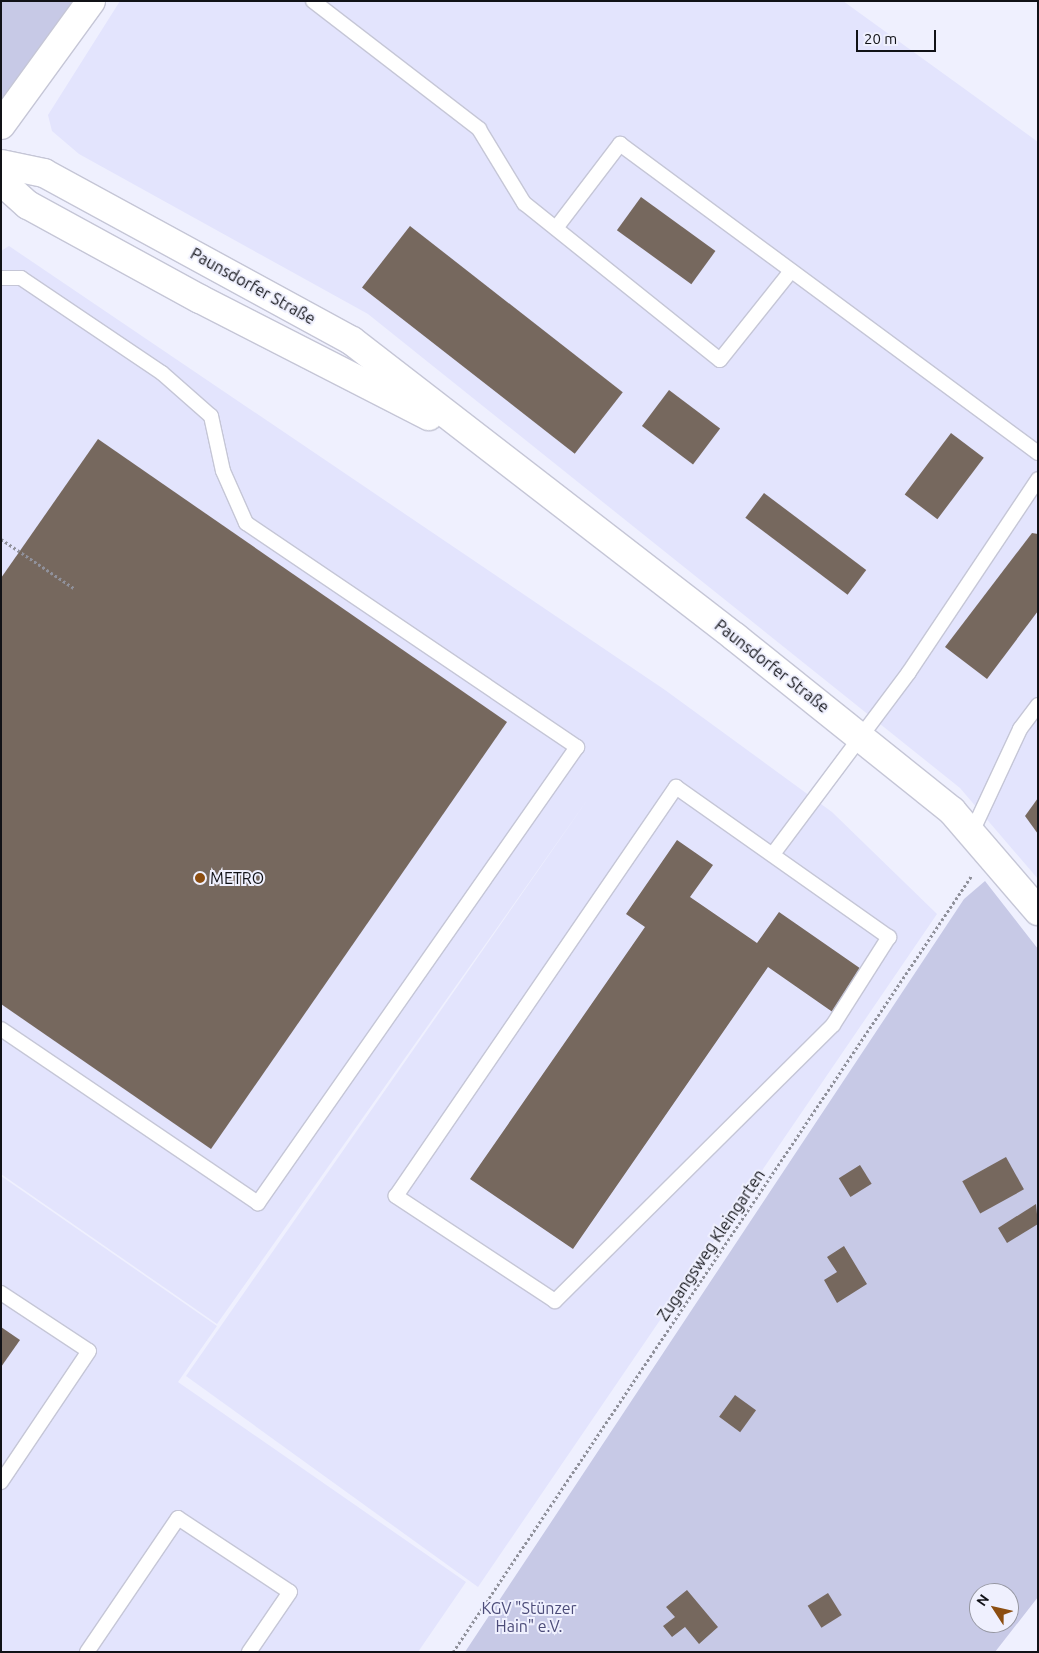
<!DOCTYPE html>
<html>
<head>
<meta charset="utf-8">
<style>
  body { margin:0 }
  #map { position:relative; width:1039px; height:1653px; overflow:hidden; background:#eff0fe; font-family:Ubuntu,sans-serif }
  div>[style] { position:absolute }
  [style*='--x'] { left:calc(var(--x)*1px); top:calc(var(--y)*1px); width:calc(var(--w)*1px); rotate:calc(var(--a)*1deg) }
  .built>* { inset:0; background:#e3e4fd }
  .green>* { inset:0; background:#c7c9e6 }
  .building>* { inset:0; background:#76685e; transform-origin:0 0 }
  .path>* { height:3px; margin-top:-1.5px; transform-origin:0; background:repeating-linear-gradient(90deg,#90919b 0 2.5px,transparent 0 5px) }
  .roads { filter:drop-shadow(1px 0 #c5c6d6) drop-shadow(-1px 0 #c5c6d6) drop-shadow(0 1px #c5c6d6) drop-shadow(0 -1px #c5c6d6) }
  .service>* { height:14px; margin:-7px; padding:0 7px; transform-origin:7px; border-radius:7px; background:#fff }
  .tertiary>* { height:28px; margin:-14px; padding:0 14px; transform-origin:14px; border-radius:14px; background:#fff }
  .secondary>* { height:28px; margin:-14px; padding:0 14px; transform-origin:14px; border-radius:14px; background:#fff }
  .dots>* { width:14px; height:14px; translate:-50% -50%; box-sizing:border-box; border:2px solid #eff0fe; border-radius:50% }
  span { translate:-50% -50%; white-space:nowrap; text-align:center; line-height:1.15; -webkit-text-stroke:4px #eff0fe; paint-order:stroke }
  .street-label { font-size:16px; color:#111217 }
  .poi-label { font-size:16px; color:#111217 }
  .left { translate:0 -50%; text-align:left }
  .park-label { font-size:16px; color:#4c4c79 }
  .frame { position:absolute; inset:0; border:2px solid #111217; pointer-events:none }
  .north { position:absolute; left:969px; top:1583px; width:50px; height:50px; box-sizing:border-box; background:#eff0fe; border:1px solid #9697a2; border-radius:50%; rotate:305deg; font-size:14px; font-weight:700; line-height:20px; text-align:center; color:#111217 }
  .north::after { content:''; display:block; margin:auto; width:18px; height:22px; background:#8c4e11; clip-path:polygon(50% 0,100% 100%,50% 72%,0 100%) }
  .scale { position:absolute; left:856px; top:30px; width:80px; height:22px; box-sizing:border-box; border:2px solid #111217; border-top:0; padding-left:6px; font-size:15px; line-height:18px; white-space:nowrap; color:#111217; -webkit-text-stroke:4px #eff0fe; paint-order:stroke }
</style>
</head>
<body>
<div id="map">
  <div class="built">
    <i style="clip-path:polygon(120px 1px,843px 1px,1038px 142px,1038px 879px,960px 788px,368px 314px,79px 154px,52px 131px,48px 115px)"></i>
    <i style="clip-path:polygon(9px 246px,665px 690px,832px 812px,937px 914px,478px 1587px,186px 1376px,588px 799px,217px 1324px,1px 1174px,1px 251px)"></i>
    <i style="clip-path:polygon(1px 1176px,217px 1326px,178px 1382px,466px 1582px,418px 1652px,1px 1652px)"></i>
  </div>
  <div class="green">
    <i style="clip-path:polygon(1px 1px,82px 1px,10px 96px,1px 98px)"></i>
    <i style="clip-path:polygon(evenodd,985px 881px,1038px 949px,1038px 1597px,995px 1652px,465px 1652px,964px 899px,985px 881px,979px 1593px,1009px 1593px,1009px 1623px,979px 1623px,979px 1593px)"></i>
  </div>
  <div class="building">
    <i style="left:641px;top:197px;width:92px;height:41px;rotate:36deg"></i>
    <i style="left:410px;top:226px;width:270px;height:78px;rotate:38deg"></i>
    <i style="left:669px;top:390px;width:64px;height:45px;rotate:37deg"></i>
    <i style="left:951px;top:433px;width:41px;height:77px;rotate:37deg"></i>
    <i style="clip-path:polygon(98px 439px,507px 722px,211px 1149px,1px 1004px,1px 578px)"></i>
    <i style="left:764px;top:493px;width:128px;height:31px;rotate:37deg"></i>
    <i style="clip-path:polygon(1032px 533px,1038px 534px,1038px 611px,987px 679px,945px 647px)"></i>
    <i style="clip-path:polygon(1038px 798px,1038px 834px,1025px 816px)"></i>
    <i style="clip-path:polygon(677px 840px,713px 865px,690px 897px,757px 943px,779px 912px,864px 971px,834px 1013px,768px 967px,573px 1249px,470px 1179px,645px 927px,626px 914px)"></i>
    <i style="left:1006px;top:1157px;width:37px;height:50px;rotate:61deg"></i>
    <i style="left:860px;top:1165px;width:22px;height:25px;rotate:58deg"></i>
    <i style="clip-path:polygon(1036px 1204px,1038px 1224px,1007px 1243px,998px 1228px)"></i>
    <i style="clip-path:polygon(844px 1246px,867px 1284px,837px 1303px,824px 1280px,837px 1272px,827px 1257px)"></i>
    <i style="clip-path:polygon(1px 1327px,20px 1340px,1px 1367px)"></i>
    <i style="left:735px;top:1395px;width:26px;height:27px;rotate:36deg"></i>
    <i style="clip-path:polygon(687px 1590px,718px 1627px,699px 1644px,685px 1627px,672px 1637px,663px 1626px,675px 1617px,666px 1607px)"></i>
    <i style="left:828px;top:1593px;width:26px;height:24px;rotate:58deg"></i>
  </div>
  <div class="path">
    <i style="--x:1;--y:539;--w:89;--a:34"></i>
    <i style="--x:453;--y:1652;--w:934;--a:-56.26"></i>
  </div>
  <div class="roads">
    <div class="service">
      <i style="--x:313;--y:1;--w:210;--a:37.6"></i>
      <i style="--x:479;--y:129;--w:87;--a:58.7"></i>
      <i style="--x:524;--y:203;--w:251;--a:38.7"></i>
      <i style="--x:720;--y:360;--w:114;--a:-51.4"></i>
      <i style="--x:556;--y:228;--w:106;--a:-52.7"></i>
      <i style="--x:620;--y:144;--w:520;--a:36.47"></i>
      <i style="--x:1;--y:278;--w:20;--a:0"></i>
      <i style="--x:21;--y:278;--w:170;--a:34"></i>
      <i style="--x:162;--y:373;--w:65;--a:41.3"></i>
      <i style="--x:211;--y:416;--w:56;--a:77.7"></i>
      <i style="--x:223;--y:471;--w:57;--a:66.1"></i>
      <i style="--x:246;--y:523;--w:400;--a:34.1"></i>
      <i style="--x:577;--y:747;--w:557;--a:124.98"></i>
      <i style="--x:258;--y:1203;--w:310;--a:-145.9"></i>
      <i style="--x:676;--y:787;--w:261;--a:35.2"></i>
      <i style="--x:889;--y:937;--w:104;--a:122.5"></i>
      <i style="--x:833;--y:1025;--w:392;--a:135.2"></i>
      <i style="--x:555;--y:1301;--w:191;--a:-146.6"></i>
      <i style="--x:396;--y:1196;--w:496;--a:-55.6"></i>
      <i style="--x:972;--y:832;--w:114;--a:-65"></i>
      <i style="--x:1020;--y:729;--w:30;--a:-53"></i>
      <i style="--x:773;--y:854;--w:227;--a:-53.2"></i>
      <i style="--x:909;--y:672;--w:232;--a:-56.2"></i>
      <i style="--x:1;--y:1293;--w:105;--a:33.4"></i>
      <i style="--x:89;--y:1351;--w:158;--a:123.9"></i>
      <i style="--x:87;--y:1652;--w:162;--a:-55.8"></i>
      <i style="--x:178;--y:1518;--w:134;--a:33.5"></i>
      <i style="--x:290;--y:1592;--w:73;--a:124.3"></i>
    </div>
    <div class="tertiary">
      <i style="--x:1;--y:125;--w:153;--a:-54"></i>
    </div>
    <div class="secondary">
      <i style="--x:1;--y:164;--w:44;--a:11.8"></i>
      <i style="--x:44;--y:173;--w:351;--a:28.6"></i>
      <i style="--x:352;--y:341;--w:484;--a:37.7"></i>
      <i style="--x:735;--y:637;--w:278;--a:38.7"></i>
      <i style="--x:952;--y:811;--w:132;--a:49.3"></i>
      <i style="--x:1;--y:181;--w:36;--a:42"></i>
      <i style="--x:28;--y:205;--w:196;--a:28.7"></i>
      <i style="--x:200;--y:299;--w:257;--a:27.1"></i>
    </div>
  </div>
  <div class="dots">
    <i style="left:200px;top:878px;background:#8c4e11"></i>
  </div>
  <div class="street-label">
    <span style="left:253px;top:286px;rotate:29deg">Paunsdorfer Straße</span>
    <span style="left:772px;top:666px;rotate:38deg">Paunsdorfer Straße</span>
    <span style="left:711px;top:1245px;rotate:-56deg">Zugangsweg Kleingarten</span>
  </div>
  <div class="poi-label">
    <span class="left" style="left:210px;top:878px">METRO</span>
  </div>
  <div class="park-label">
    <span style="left:529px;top:1617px">KGV "Stünzer<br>Hain" e.V.</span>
  </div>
  <div class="frame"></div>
  <div class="north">N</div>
  <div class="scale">20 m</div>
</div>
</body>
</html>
